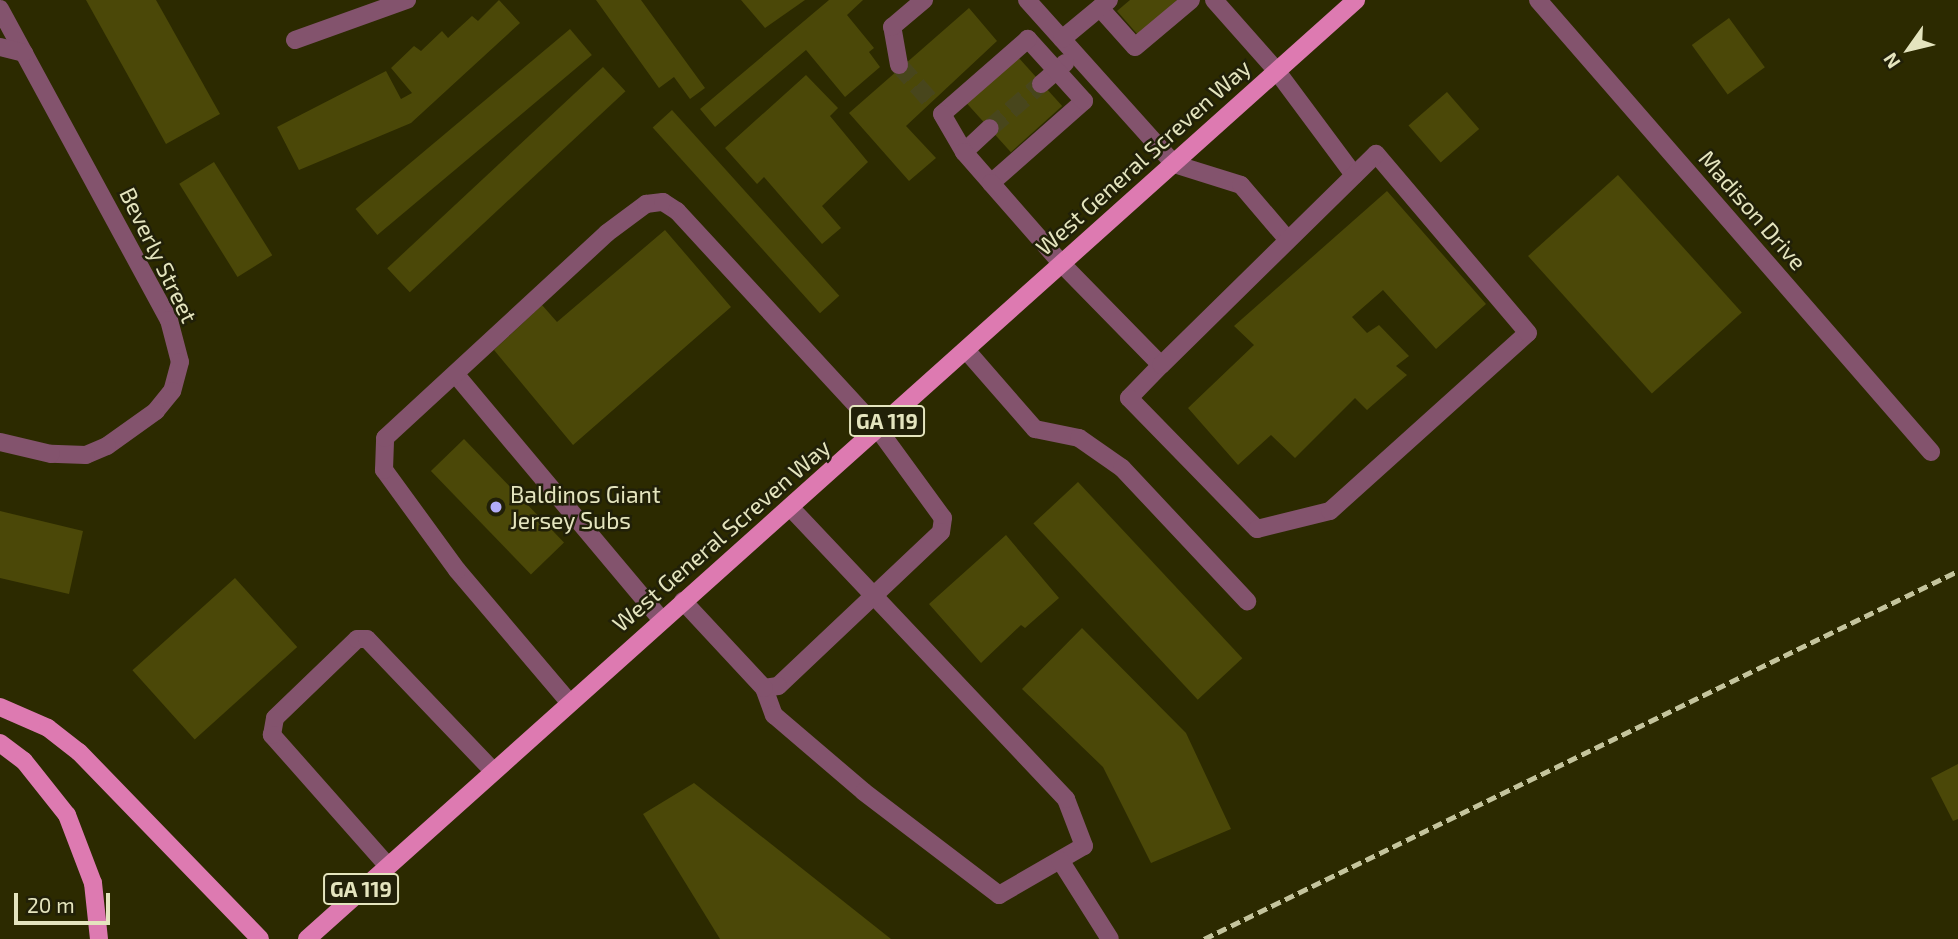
<!DOCTYPE html>
<html>
<head>
<meta charset="utf-8">
<style>
  body { margin:0 }
  #map { position:relative; width:1958px; height:939px; overflow:hidden; background:#2c2a00; font-family:"Exo 2",sans-serif }
  div>[style] { position:absolute }
  [style*='--x'] { left:calc(var(--x)*1px); top:calc(var(--y)*1px); width:calc(var(--w)*1px); rotate:calc(var(--a)*1deg) }
  .building>* { inset:0; background:#4b4808; transform-origin:0 0 }
  .minor-tunnel>* { height:18px; margin-top:-9px; transform-origin:0; background:repeating-linear-gradient(90deg,#48461c 0 18px,transparent 0 27px) }
  .minor>* { height:18px; margin:-9px; padding:0 9px; transform-origin:9px; border-radius:9px; background:#83536d }
  .major>* { height:18px; margin:-9px; padding:0 9px; transform-origin:9px; border-radius:9px; background:#dd7ab1 }
  .rail>* { height:5px; margin-top:-2.5px; transform-origin:0; background:repeating-linear-gradient(90deg,#c4c49d 0 10px,transparent 0 15px) }
  .dots>* { width:19px; height:19px; translate:-50% -50%; box-sizing:border-box; border:4px solid #212008; border-radius:50% }
  span { translate:-50% -50%; white-space:nowrap; text-align:center; line-height:1.15; -webkit-text-stroke:5px #212008; paint-order:stroke }
  .shield-label span { padding:2px 5px; background:#212008; border:2px solid; border-radius:5px; -webkit-text-stroke-width:0 }
  .shield-label { font-size:21px; color:#e4e4be; font-weight:700 }
  .street-label { font-size:23px; color:#e4e4be }
  .poi-label { font-size:23px; color:#e4e4be }
  .left { translate:0 -50%; text-align:left }
  .north { position:absolute; left:1874px; top:14px; width:70px; height:70px; -webkit-text-stroke:5px #212008; paint-order:stroke; rotate:236deg; font-size:19px; font-weight:700; line-height:28px; text-align:center; color:#e4e4be }
  .north::after { content:''; display:block; margin:auto; width:24px; height:32px; background:#e4e4be; clip-path:polygon(50% 0,100% 100%,50% 72%,0 100%) }
  .scale { position:absolute; left:14px; top:893px; width:96px; height:32px; box-sizing:border-box; border:4px solid #e4e4be; border-top:0; padding-left:9px; font-size:21px; line-height:24px; white-space:nowrap; color:#e4e4be; -webkit-text-stroke:5px #212008; paint-order:stroke }
</style>
</head>
<body>
<div id="map">
  <div class="building">
    <i style="clip-path:polygon(86px 0,156px 0,220px 114px,166px 144px)"></i>
    <i style="clip-path:polygon(499px 0,520px 23px,411px 123px,299px 170px,277px 127px,386px 71px,401px 99px,412px 93px,391px 68px,414px 46px,421px 51px,442px 31px,448px 38px,472px 16px,478px 21px)"></i>
    <i style="clip-path:polygon(596px 0,641px 0,705px 88px,690px 99px,674px 77px,659px 88px)"></i>
    <i style="clip-path:polygon(741px 0,805px 0,765px 28px)"></i>
    <i style="clip-path:polygon(829px 0,863px 0,847px 15px,874px 48px,869px 52px,880px 67px,845px 97px,806px 50px,715px 127px,700px 109px)"></i>
    <i style="clip-path:polygon(1130px 0,1177px 0,1138px 35px,1117px 11px)"></i>
    <i style="clip-path:polygon(969px 8px,997px 41px,906px 126px,936px 158px,909px 181px,849px 113px)"></i>
    <i style="left:1729px;top:18px;width:61px;height:46px;rotate:54deg"></i>
    <i style="left:570px;top:29px;width:34px;height:280px;rotate:50deg"></i>
    <i style="left:1018px;top:57px;width:66px;height:69px;rotate:48deg"></i>
    <i style="left:603px;top:67px;width:33px;height:295px;rotate:47deg"></i>
    <i style="clip-path:polygon(806px 75px,838px 108px,830px 116px,868px 162px,822px 206px,841px 228px,822px 244px,764px 177px,757px 184px,725px 148px)"></i>
    <i style="left:1447px;top:92px;width:49px;height:51px;rotate:49deg"></i>
    <i style="left:672px;top:110px;width:250px;height:26px;rotate:48deg"></i>
    <i style="left:214px;top:162px;width:110px;height:41px;rotate:58deg"></i>
    <i style="left:1618px;top:175px;width:185px;height:121px;rotate:48deg"></i>
    <i style="clip-path:polygon(1387px 191px,1486px 304px,1436px 349px,1383px 290px,1352px 317px,1367px 333px,1379px 325px,1409px 356px,1396px 366px,1407px 375px,1367px 410px,1355px 398px,1295px 458px,1271px 435px,1238px 465px,1188px 408px,1254px 345px,1234px 326px)"></i>
    <i style="clip-path:polygon(665px 230px,731px 307px,573px 445px,494px 350px,542px 305px,557px 322px)"></i>
    <i style="left:464px;top:439px;width:144px;height:46px;rotate:46deg"></i>
    <i style="left:1078px;top:482px;width:241px;height:61px;rotate:47deg"></i>
    <i style="clip-path:polygon(0 511px,83px 531px,69px 594px,0 578px)"></i>
    <i style="clip-path:polygon(1006px 535px,1059px 598px,1025px 628px,1021px 625px,981px 663px,929px 604px)"></i>
    <i style="left:235px;top:578px;width:93px;height:138px;rotate:48deg"></i>
    <i style="clip-path:polygon(1082px 628px,1186px 733px,1231px 829px,1151px 863px,1103px 767px,1022px 689px)"></i>
    <i style="clip-path:polygon(1958px 764px,1958px 819px,1953px 821px,1931px 778px)"></i>
    <i style="clip-path:polygon(694px 783px,891px 939px,720px 939px,643px 814px)"></i>
  </div>
  <div class="minor-tunnel">
    <i style="--x:899;--y:65;--w:53;--a:48.8"></i>
    <i style="--x:990;--y:128;--w:67;--a:-40.8"></i>
  </div>
  <div class="minor">
    <i style="--x:1027;--y:0;--w:220;--a:48.1"></i>
    <i style="--x:1174;--y:164;--w:70;--a:17.4"></i>
    <i style="--x:1241;--y:185;--w:72;--a:49.5"></i>
    <i style="--x:1214;--y:0;--w:94;--a:48.5"></i>
    <i style="--x:1276;--y:70;--w:131;--a:53.4"></i>
    <i style="--x:1538;--y:0;--w:599;--a:48.99"></i>
    <i style="--x:1100;--y:8;--w:52;--a:48.1"></i>
    <i style="--x:1135;--y:47;--w:73;--a:-40"></i>
    <i style="--x:0;--y:9;--w:354;--a:61.5"></i>
    <i style="--x:169;--y:320;--w:43;--a:75.3"></i>
    <i style="--x:180;--y:362;--w:30;--a:105"></i>
    <i style="--x:172;--y:391;--w:26;--a:129"></i>
    <i style="--x:156;--y:411;--w:60;--a:144.5"></i>
    <i style="--x:107;--y:446;--w:23;--a:157"></i>
    <i style="--x:86;--y:455;--w:35;--a:-178"></i>
    <i style="--x:51;--y:454;--w:52;--a:-166.8"></i>
    <i style="--x:1062;--y:39;--w:61;--a:-39.7"></i>
    <i style="--x:295;--y:40;--w:119;--a:-19.7"></i>
    <i style="--x:0;--y:47;--w:25;--a:14"></i>
    <i style="--x:899;--y:65;--w:39;--a:-100"></i>
    <i style="--x:892;--y:27;--w:42;--a:-40.2"></i>
    <i style="--x:1041;--y:84;--w:32;--a:-41"></i>
    <i style="--x:964;--y:152;--w:35;--a:-43"></i>
    <i style="--x:991;--y:183;--w:124;--a:-41.4"></i>
    <i style="--x:1084;--y:101;--w:84;--a:-132.1"></i>
    <i style="--x:1028;--y:39;--w:114;--a:138.9"></i>
    <i style="--x:942;--y:114;--w:44;--a:59.9"></i>
    <i style="--x:964;--y:152;--w:41;--a:48.9"></i>
    <i style="--x:991;--y:183;--w:108;--a:48.8"></i>
    <i style="--x:1062;--y:264;--w:141;--a:45.6"></i>
    <i style="--x:1161;--y:365;--w:46;--a:134.1"></i>
    <i style="--x:1129;--y:398;--w:183;--a:45.7"></i>
    <i style="--x:1257;--y:529;--w:75;--a:-13.9"></i>
    <i style="--x:1330;--y:511;--w:266;--a:-42"></i>
    <i style="--x:1528;--y:333;--w:235;--a:-130.3"></i>
    <i style="--x:1376;--y:154;--w:301;--a:135.5"></i>
    <i style="--x:966;--y:350;--w:105;--a:48.9"></i>
    <i style="--x:1035;--y:429;--w:45;--a:11.6"></i>
    <i style="--x:1079;--y:438;--w:52;--a:34.9"></i>
    <i style="--x:1122;--y:468;--w:183;--a:46.8"></i>
    <i style="--x:457;--y:376;--w:319;--a:50"></i>
    <i style="--x:764;--y:688;--w:29;--a:70"></i>
    <i style="--x:774;--y:715;--w:118;--a:40.5"></i>
    <i style="--x:864;--y:792;--w:170;--a:37.3"></i>
    <i style="--x:999;--y:895;--w:98;--a:-30"></i>
    <i style="--x:1084;--y:846;--w:50;--a:-111"></i>
    <i style="--x:1066;--y:799;--w:400;--a:-133.4"></i>
    <i style="--x:569;--y:702;--w:173;--a:-130.3"></i>
    <i style="--x:457;--y:570;--w:124;--a:-126.1"></i>
    <i style="--x:384;--y:470;--w:32;--a:-88"></i>
    <i style="--x:385;--y:438;--w:302;--a:-42.7"></i>
    <i style="--x:607;--y:233;--w:49;--a:-36.6"></i>
    <i style="--x:646;--y:204;--w:17;--a:-7"></i>
    <i style="--x:663;--y:202;--w:17;--a:33"></i>
    <i style="--x:677;--y:211;--w:297;--a:47.3"></i>
    <i style="--x:878;--y:429;--w:110;--a:53.9"></i>
    <i style="--x:943;--y:518;--w:14;--a:98"></i>
    <i style="--x:941;--y:532;--w:224;--a:136.6"></i>
    <i style="--x:778;--y:686;--w:14;--a:172"></i>
    <i style="--x:764;--y:688;--w:119;--a:-133"></i>
    <i style="--x:1060;--y:860;--w:93;--a:57.7"></i>
    <i style="--x:387;--y:865;--w:174;--a:-131.5"></i>
    <i style="--x:272;--y:735;--w:17;--a:-80"></i>
    <i style="--x:275;--y:718;--w:114;--a:-43.9"></i>
    <i style="--x:357;--y:639;--w:10;--a:0"></i>
    <i style="--x:367;--y:639;--w:182;--a:46.3"></i>
  </div>
  <div class="major">
    <i style="--x:0;--y:707;--w:52;--a:23.6"></i>
    <i style="--x:48;--y:728;--w:39;--a:38"></i>
    <i style="--x:79;--y:752;--w:260;--a:45.9"></i>
    <i style="--x:0;--y:743;--w:30;--a:37"></i>
    <i style="--x:24;--y:761;--w:69;--a:51.5"></i>
    <i style="--x:67;--y:815;--w:73;--a:69.1"></i>
    <i style="--x:93;--y:883;--w:56;--a:83.9"></i>
    <i style="--x:307;--y:939;--w:1408;--a:-41.83"></i>
  </div>
  <div class="rail">
    <i style="--x:1204;--y:939;--w:839;--a:-26.02"></i>
  </div>
  <div class="dots">
    <i style="left:496px;top:507px;background:#b3adf9"></i>
  </div>
  <div class="shield-label">
    <span style="left:887px;top:421px">GA 119</span>
    <span style="left:361px;top:889px">GA 119</span>
  </div>
  <div class="street-label">
    <span style="left:1143px;top:157px;rotate:-42deg">West General Screven Way</span>
    <span style="left:1753px;top:210px;rotate:49deg">Madison Drive</span>
    <span style="left:159px;top:255px;rotate:64deg">Beverly Street</span>
    <span style="left:721px;top:535px;rotate:-41deg">West General Screven Way</span>
  </div>
  <div class="poi-label">
    <span class="left" style="left:510px;top:507px">Baldinos Giant<br>Jersey Subs</span>
  </div>
  <div class="north">N</div>
  <div class="scale">20 m</div>
</div>
</body>
</html>
